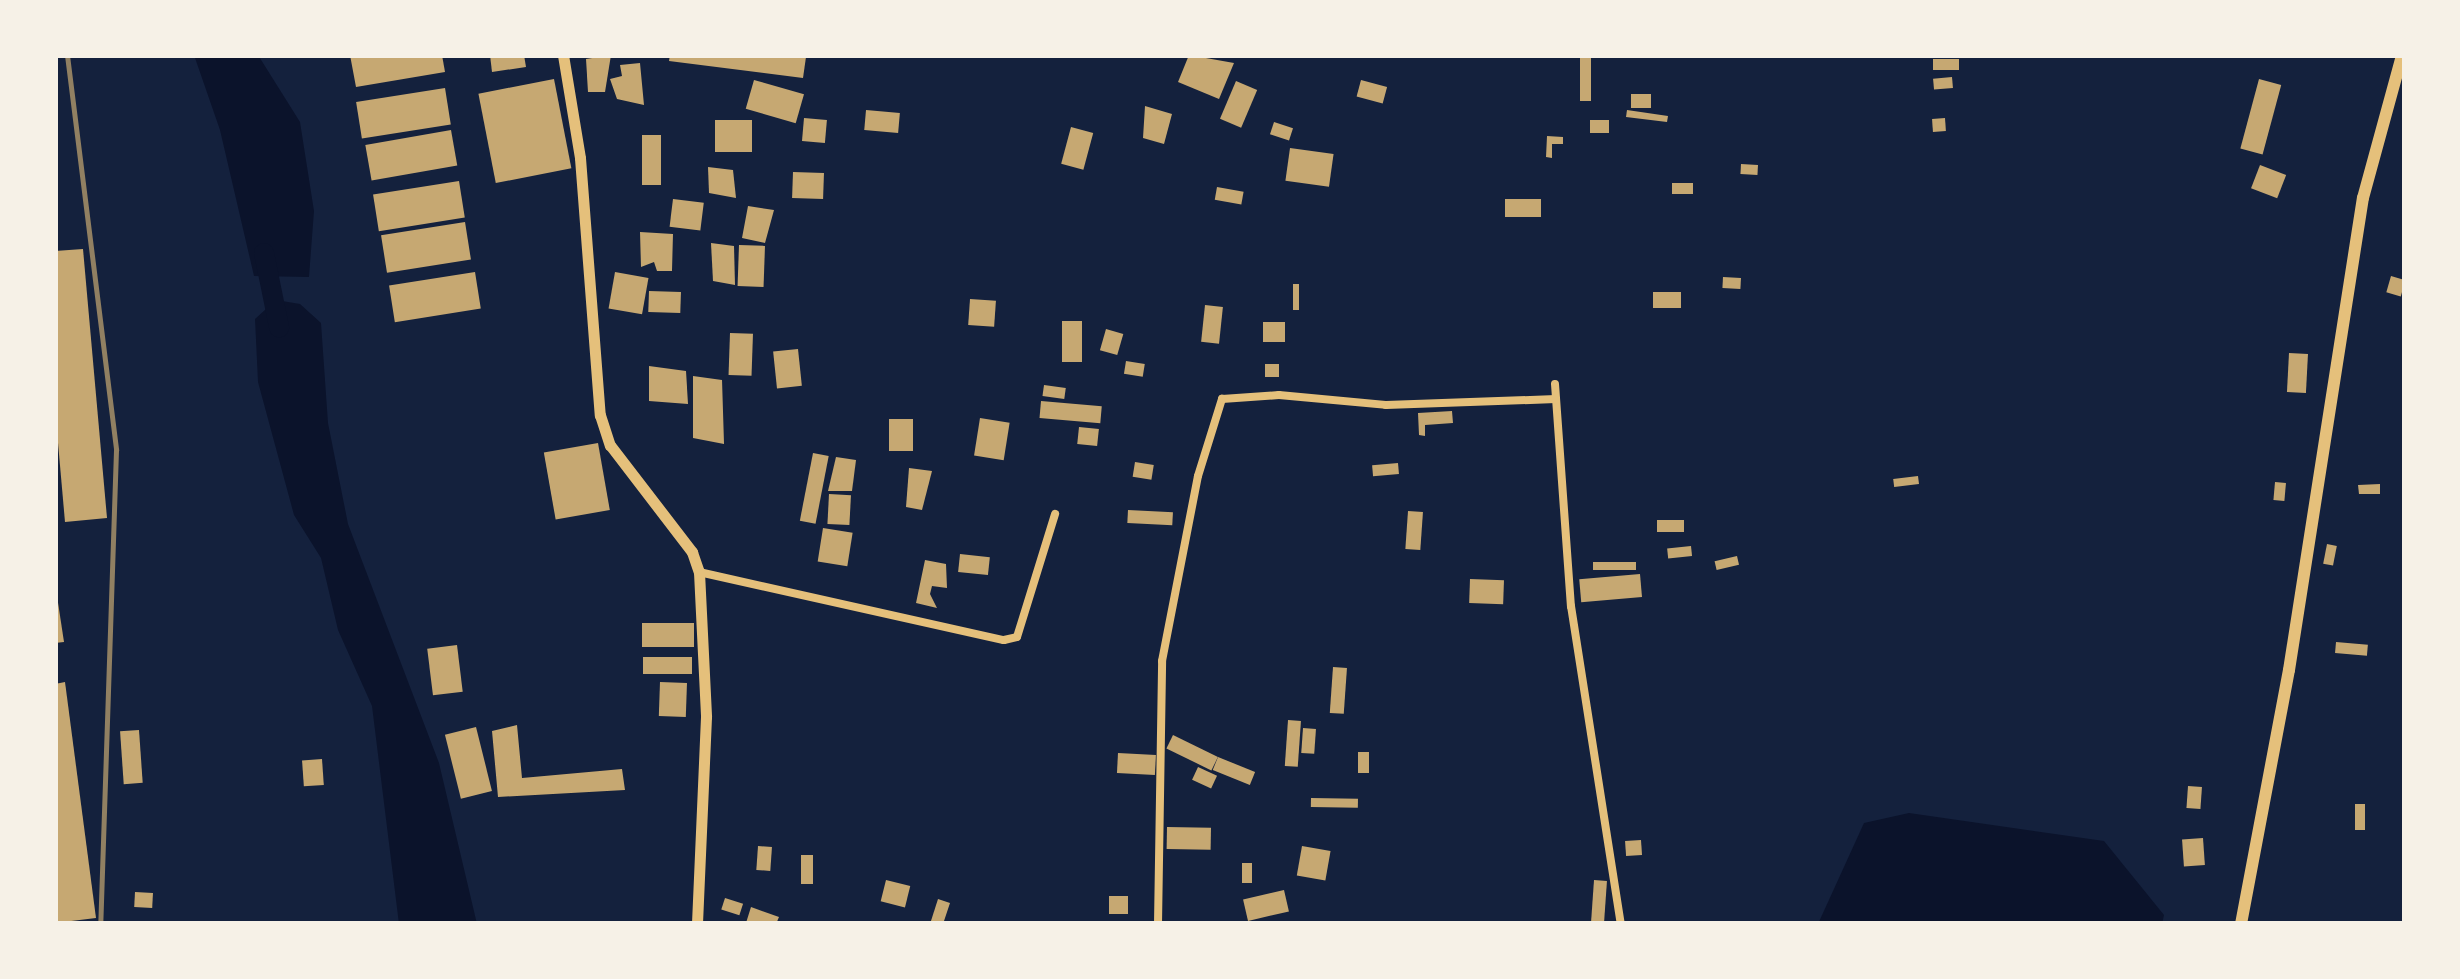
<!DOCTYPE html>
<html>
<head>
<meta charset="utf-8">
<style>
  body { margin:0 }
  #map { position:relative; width:2460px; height:979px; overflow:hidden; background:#14213d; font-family:Figtree,sans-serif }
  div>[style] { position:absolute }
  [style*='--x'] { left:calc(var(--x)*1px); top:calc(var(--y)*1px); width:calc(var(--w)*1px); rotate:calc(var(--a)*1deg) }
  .water>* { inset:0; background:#0b132b }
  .canal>* { height:20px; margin:-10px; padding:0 10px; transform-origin:10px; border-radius:10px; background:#0b132b }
  .building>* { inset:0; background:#c6a872; transform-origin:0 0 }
  .minor>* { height:8px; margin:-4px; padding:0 4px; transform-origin:4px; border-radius:4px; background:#e5c07b }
  .secondary>* { height:11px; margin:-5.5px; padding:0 5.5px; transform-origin:5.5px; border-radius:5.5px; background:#e5c07b }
  .primary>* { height:12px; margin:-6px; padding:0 6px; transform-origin:6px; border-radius:6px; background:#e5c07b }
  .rail>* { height:5px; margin:-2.5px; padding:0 2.5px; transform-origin:2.5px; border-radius:2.5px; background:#918062 }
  span { translate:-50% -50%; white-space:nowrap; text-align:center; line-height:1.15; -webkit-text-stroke:8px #f6f1e7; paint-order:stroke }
  .frame { position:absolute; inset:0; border:58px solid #f6f1e7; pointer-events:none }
</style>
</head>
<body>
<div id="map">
  <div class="water">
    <i style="clip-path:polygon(194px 55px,258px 55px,300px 122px,314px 211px,309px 277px,254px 276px,220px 130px)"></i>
    <i style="clip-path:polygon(276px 300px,300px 304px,321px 323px,328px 423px,348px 524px,439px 763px,477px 924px,399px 924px,372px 706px,338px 630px,321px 558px,294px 515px,258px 382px,255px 319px)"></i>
    <i style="clip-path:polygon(1909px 813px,2104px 841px,2164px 915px,2162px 924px,1818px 924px,1864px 823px)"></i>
  </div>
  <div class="canal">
    <i style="--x:264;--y:253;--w:76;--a:78.5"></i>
  </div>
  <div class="building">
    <i style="clip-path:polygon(350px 55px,442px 55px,445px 72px,356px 87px)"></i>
    <i style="clip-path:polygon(490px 55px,524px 55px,526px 67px,492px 72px)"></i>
    <i style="clip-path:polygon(611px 55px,605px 92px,588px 92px,586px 59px)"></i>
    <i style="clip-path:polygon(670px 55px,794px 55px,806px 57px,803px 78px,669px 61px)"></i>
    <i style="clip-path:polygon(1189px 55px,1234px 63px,1219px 99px,1178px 82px)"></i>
    <i style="left:1580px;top:55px;width:11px;height:46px"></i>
    <i style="left:1959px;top:59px;width:11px;height:26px;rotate:90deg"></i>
    <i style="clip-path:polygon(640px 63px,644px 105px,617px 99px,610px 79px,622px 76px,620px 65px)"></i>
    <i style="left:1952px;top:77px;width:11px;height:19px;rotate:85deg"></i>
    <i style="left:554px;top:79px;width:91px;height:77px;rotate:79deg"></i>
    <i style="left:2259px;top:79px;width:23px;height:72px;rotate:15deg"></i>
    <i style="left:754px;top:80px;width:52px;height:30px;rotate:16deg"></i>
    <i style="left:1361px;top:80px;width:27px;height:17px;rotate:15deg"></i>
    <i style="left:1236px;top:81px;width:23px;height:41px;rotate:23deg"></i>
    <i style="left:445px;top:88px;width:37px;height:90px;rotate:81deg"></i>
    <i style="left:1631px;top:94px;width:20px;height:14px"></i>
    <i style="clip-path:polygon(1145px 106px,1172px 114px,1164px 144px,1143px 138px)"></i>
    <i style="left:866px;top:110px;width:34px;height:20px;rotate:5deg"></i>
    <i style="clip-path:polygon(1627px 110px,1668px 116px,1667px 122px,1626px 117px)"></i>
    <i style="left:804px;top:118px;width:23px;height:23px;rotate:5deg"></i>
    <i style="left:1945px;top:118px;width:13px;height:13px;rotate:86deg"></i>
    <i style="left:715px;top:120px;width:37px;height:32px"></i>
    <i style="left:1590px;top:120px;width:19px;height:13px"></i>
    <i style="left:1274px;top:122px;width:20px;height:13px;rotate:18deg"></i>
    <i style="left:1071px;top:127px;width:23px;height:38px;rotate:15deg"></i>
    <i style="left:451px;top:130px;width:36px;height:87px;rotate:80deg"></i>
    <i style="left:642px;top:135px;width:19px;height:50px"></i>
    <i style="clip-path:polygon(1547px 136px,1563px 137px,1563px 144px,1552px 144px,1552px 158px,1546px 157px)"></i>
    <i style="left:1290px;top:148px;width:44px;height:33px;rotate:8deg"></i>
    <i style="left:1741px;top:164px;width:17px;height:10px;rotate:3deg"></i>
    <i style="left:2260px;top:165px;width:28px;height:25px;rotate:21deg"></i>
    <i style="clip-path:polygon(708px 167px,733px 170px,736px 198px,709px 193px)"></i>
    <i style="left:793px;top:172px;width:31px;height:26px;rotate:2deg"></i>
    <i style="left:459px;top:181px;width:37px;height:87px;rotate:81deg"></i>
    <i style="left:1672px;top:183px;width:21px;height:11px"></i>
    <i style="left:1217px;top:187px;width:27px;height:13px;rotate:10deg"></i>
    <i style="left:673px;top:199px;width:31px;height:28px;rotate:7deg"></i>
    <i style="left:1505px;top:199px;width:36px;height:18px"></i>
    <i style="clip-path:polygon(748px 206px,774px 210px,765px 243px,742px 238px)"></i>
    <i style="left:465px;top:222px;width:38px;height:85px;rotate:81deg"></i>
    <i style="clip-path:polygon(640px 232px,673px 234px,672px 271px,657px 271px,654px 262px,641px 267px)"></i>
    <i style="clip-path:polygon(711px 243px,734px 246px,735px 285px,713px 281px)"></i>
    <i style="left:739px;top:245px;width:26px;height:41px;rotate:2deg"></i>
    <i style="clip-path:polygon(83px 249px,107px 518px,65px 522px,55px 409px,55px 251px)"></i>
    <i style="left:475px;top:272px;width:37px;height:87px;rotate:81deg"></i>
    <i style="left:615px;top:272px;width:34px;height:37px;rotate:10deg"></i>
    <i style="left:2391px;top:276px;width:15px;height:17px;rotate:16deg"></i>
    <i style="left:1723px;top:277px;width:18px;height:11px;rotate:3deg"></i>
    <i style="left:1293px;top:284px;width:6px;height:26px"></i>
    <i style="left:649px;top:291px;width:32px;height:21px;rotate:2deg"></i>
    <i style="left:1681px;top:292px;width:16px;height:28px;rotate:90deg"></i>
    <i style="left:970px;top:299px;width:26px;height:26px;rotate:4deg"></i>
    <i style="left:1205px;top:305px;width:18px;height:37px;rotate:6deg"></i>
    <i style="left:1062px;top:321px;width:20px;height:41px"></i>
    <i style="left:1263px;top:322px;width:22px;height:20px"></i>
    <i style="left:1106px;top:329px;width:18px;height:22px;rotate:16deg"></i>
    <i style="left:730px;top:333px;width:23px;height:42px;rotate:2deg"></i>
    <i style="left:798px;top:349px;width:37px;height:25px;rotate:84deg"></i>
    <i style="left:2289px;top:353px;width:19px;height:39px;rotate:3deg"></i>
    <i style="left:1126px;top:361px;width:19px;height:13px;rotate:9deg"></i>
    <i style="left:1265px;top:364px;width:14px;height:13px"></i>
    <i style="clip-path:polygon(649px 366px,686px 371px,688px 404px,649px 401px)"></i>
    <i style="clip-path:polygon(693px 376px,722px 380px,724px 444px,693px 438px)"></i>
    <i style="left:1044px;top:385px;width:22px;height:11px;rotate:8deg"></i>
    <i style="left:1041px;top:401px;width:61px;height:17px;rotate:5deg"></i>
    <i style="clip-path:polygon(1452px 411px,1453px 423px,1425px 425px,1425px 436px,1419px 435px,1418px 413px)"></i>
    <i style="left:980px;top:418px;width:30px;height:38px;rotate:9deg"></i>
    <i style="left:889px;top:419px;width:24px;height:32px"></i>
    <i style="left:1079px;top:427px;width:20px;height:17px;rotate:6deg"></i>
    <i style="left:598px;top:443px;width:68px;height:55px;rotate:80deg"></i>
    <i style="left:813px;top:453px;width:16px;height:69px;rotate:11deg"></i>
    <i style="clip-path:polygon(836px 457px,856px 460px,852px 491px,828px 491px)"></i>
    <i style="left:1135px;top:462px;width:19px;height:15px;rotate:9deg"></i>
    <i style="left:1398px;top:463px;width:11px;height:26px;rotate:85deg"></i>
    <i style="clip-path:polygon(909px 468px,932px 471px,922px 510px,906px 507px)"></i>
    <i style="left:1918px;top:476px;width:8px;height:25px;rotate:83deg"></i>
    <i style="left:2275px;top:482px;width:11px;height:18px;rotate:5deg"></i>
    <i style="clip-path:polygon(2380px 484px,2380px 494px,2359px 494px,2358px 485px)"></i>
    <i style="left:829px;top:494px;width:22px;height:30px;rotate:3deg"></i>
    <i style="left:1128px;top:510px;width:45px;height:13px;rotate:3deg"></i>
    <i style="left:1408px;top:511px;width:15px;height:38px;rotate:4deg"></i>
    <i style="left:1657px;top:520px;width:27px;height:12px"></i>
    <i style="left:823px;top:528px;width:30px;height:34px;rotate:9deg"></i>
    <i style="left:2327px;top:544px;width:10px;height:20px;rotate:11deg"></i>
    <i style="left:1691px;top:546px;width:10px;height:24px;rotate:84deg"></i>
    <i style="left:960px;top:554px;width:30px;height:18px;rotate:6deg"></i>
    <i style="left:1737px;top:556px;width:9px;height:23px;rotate:77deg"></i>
    <i style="clip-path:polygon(925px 560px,946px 564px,947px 588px,932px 586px,930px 594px,937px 608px,916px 603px)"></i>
    <i style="left:1593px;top:562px;width:43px;height:8px"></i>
    <i style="left:1640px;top:574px;width:23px;height:61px;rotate:85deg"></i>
    <i style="left:1470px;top:579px;width:34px;height:24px;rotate:2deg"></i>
    <i style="clip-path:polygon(55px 583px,64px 642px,55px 643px)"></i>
    <i style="left:642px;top:623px;width:52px;height:24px"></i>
    <i style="left:2336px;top:642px;width:32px;height:11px;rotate:5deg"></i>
    <i style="left:457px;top:645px;width:47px;height:30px;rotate:83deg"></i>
    <i style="left:643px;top:657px;width:49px;height:17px"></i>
    <i style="left:1333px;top:667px;width:14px;height:46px;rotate:4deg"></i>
    <i style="clip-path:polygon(65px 682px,96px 918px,55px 923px,55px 684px)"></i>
    <i style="left:660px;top:682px;width:27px;height:34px;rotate:2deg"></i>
    <i style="left:1288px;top:720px;width:13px;height:46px;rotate:4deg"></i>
    <i style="clip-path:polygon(517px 725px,522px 778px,622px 769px,625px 790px,498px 797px,492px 731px)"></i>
    <i style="left:476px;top:727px;width:66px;height:32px;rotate:76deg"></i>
    <i style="left:1303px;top:728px;width:13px;height:25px;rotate:4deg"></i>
    <i style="left:139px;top:730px;width:53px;height:19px;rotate:86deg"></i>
    <i style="left:1173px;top:735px;width:50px;height:15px;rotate:26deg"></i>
    <i style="left:1358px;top:752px;width:11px;height:21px"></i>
    <i style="left:1118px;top:753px;width:38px;height:20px;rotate:3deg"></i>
    <i style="left:1218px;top:757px;width:40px;height:14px;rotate:22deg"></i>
    <i style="left:322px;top:759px;width:26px;height:20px;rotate:86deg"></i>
    <i style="left:1198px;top:767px;width:21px;height:14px;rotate:25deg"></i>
    <i style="left:2188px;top:786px;width:14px;height:22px;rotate:4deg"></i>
    <i style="left:1311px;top:798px;width:47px;height:9px;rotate:1deg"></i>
    <i style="left:2355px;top:804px;width:10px;height:26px"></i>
    <i style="left:1167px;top:827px;width:44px;height:22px;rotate:1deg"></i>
    <i style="left:2203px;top:838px;width:27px;height:21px;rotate:86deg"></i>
    <i style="left:1641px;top:840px;width:15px;height:16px;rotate:86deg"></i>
    <i style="left:758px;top:846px;width:14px;height:24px;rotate:4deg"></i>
    <i style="left:1302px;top:846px;width:29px;height:30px;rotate:10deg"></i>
    <i style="left:801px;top:855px;width:12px;height:29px"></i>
    <i style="left:1242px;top:863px;width:10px;height:20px"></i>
    <i style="left:886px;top:880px;width:25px;height:22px;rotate:14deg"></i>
    <i style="left:1594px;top:880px;width:13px;height:44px;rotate:4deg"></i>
    <i style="left:1284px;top:890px;width:22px;height:42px;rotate:77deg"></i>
    <i style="left:135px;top:892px;width:18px;height:15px;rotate:3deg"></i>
    <i style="left:1109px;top:896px;width:19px;height:18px"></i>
    <i style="left:725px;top:898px;width:19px;height:12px;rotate:18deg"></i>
    <i style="clip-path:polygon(938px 899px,950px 903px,943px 924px,930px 924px)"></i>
    <i style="clip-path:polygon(751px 907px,779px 917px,776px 924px,746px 923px)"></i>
  </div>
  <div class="minor">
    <i style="--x:1555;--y:384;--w:223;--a:85.9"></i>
    <i style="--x:1571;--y:606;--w:322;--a:81.1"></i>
    <i style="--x:699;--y:572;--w:312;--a:12.6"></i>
    <i style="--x:1004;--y:640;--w:13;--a:-13"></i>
    <i style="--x:1017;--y:637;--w:129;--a:-72.8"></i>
    <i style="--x:1158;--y:924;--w:263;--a:-89.1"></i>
    <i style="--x:1162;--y:661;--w:188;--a:-79"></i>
    <i style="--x:1198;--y:476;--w:81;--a:-72.7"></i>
    <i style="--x:1222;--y:399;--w:57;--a:-4"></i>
    <i style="--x:1279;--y:395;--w:107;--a:5.3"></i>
    <i style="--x:1386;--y:405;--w:170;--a:-2"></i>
  </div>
  <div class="secondary">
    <i style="--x:563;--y:55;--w:104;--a:80.6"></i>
    <i style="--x:580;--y:158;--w:258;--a:85.6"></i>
    <i style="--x:600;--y:415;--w:32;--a:72"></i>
    <i style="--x:610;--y:445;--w:135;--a:52.5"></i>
    <i style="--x:692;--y:552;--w:21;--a:71"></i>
    <i style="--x:699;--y:572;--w:145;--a:87.2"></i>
    <i style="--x:706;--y:717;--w:207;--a:92.5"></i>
  </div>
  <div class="primary">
    <i style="--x:2241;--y:924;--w:258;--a:-79.3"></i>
    <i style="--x:2289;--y:670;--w:478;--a:-81.1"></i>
    <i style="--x:2363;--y:198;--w:148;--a:-74.7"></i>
  </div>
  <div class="rail">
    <i style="--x:67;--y:55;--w:398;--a:82.9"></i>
    <i style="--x:116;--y:450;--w:474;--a:91.9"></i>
  </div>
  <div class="frame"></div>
</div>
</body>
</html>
